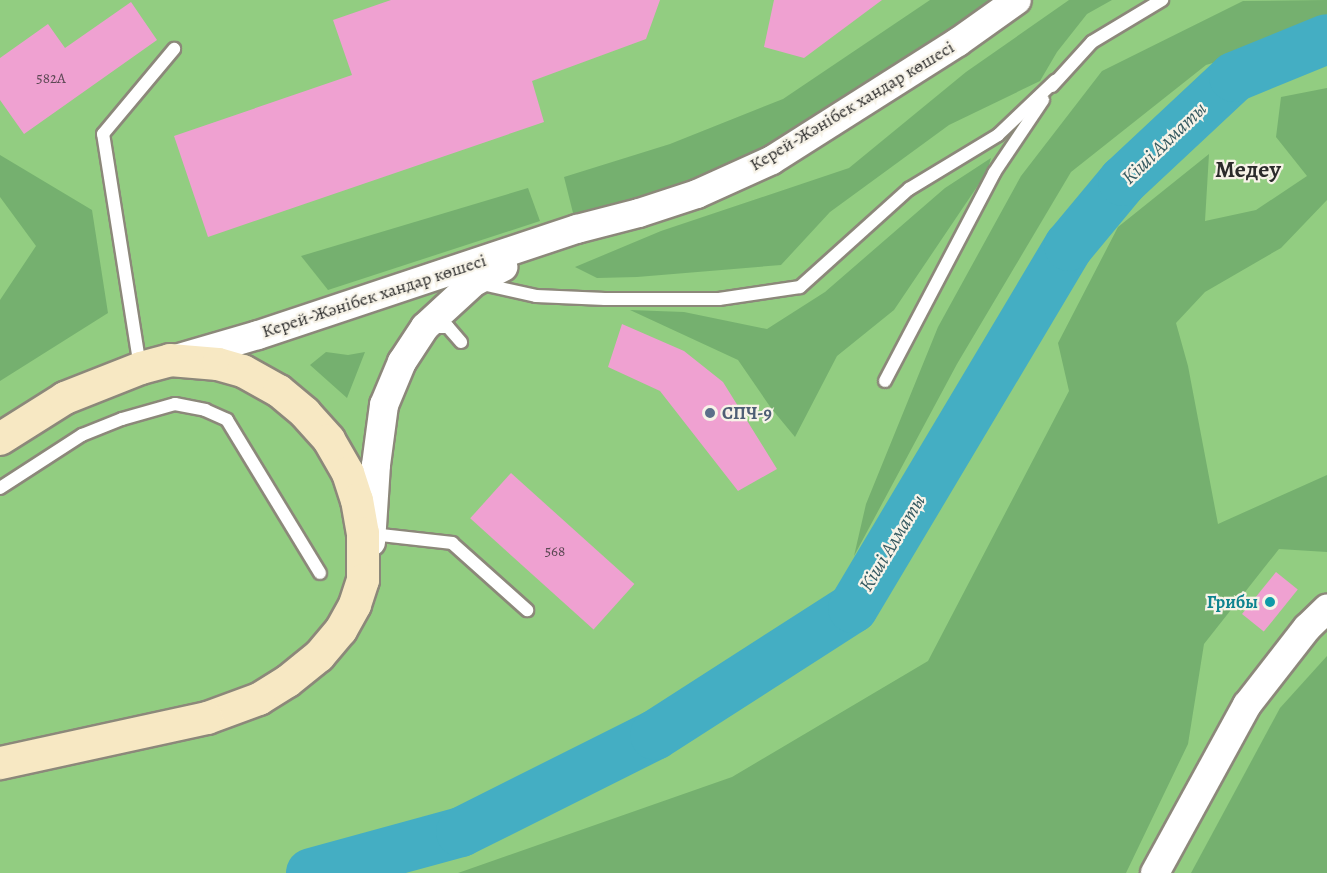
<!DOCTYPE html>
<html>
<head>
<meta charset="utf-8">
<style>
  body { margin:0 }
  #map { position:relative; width:1327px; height:873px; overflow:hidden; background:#ede5c8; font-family:Alegreya,serif }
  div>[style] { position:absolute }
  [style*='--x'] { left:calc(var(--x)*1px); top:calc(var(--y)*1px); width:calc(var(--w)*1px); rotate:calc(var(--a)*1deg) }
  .green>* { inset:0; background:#92cd81; transform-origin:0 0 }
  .forest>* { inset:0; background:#75b06f }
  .river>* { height:50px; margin:-25px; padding:0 25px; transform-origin:25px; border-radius:25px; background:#44aec3 }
  .building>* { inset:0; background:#efa1d1; transform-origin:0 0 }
  .roads { filter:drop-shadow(2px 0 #8c887a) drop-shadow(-2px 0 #8c887a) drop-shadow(0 2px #8c887a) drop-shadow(0 -2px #8c887a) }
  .service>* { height:12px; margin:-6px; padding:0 6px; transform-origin:6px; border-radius:6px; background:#fff }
  .tertiary>* { height:28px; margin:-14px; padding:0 14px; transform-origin:14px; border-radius:14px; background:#fff }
  .secondary>* { height:32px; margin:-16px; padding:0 16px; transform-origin:16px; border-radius:16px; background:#f7e8c3 }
  .dots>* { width:16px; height:16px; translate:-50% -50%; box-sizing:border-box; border:3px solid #f7f3e8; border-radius:50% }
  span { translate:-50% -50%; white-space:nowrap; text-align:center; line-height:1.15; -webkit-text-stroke:4.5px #f7f3e8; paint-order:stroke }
  .number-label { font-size:15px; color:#5c4854 }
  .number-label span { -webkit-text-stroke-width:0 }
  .street-label { font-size:18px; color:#2b2b2b }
  .service-label { font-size:18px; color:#4e5e75; font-weight:700 }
  .left { translate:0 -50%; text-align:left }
  .culture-label { font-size:18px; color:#0d838f; font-weight:700 }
  .right { translate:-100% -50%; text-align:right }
  .water-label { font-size:20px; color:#345960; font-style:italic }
  .district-label { font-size:24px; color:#2b2b2b; font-weight:700 }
</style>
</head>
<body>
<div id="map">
  <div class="green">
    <i style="left:0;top:0;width:1327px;height:873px"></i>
  </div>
  <div class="forest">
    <i style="clip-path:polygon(930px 0,1014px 0,772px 160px,577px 229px,564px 177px,670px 144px,783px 99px)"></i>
    <i style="clip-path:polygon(1069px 0,1112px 0,1087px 14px,1057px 52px,1040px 81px,949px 125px,830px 212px,781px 265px,637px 277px,597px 278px,575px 267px,661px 231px,849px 168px,966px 72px)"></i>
    <i style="clip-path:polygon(1327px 0,1327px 28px,1206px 65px,1071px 172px,957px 364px,854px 556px,866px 504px,938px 327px,1021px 176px,1102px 71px,1243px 1px)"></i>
    <i style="clip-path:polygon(1327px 88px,1327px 200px,1281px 248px,1205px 292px,1176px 323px,1188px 366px,1218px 524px,1327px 475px,1327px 552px,1279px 549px,1204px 644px,1188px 744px,1126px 873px,458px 873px,732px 777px,928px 661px,1069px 391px,1058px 343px,1118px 227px,1209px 154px,1205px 221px,1256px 210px,1307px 176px,1276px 137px,1281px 97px)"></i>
    <i style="clip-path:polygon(0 155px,92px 210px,108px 313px,0 381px,0 300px,36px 246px,0 197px)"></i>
    <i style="clip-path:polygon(991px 158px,987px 172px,894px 310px,837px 356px,795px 437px,771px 408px,738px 360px,630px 310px,684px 312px,767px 329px,825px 292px,945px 188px)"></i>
    <i style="clip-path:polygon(528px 188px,540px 221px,328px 290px,301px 256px)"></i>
    <i style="clip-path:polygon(326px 352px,348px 355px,365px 352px,347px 398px,310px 365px)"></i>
    <i style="clip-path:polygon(1327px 656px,1327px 873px,1191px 873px,1280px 708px)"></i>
  </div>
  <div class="river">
    <i style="--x:311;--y:873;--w:156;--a:-15.3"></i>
    <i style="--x:461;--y:832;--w:217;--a:-26.6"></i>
    <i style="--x:655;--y:735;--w:235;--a:-32.7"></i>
    <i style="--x:853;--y:608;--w:422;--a:-59.2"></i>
    <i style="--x:1069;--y:246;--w:85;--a:-50.3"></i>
    <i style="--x:1123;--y:181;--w:152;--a:-43.1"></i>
    <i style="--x:1234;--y:77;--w:100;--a:-22.2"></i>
  </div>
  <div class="building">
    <i style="clip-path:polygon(391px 0,660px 0,646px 39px,532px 81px,544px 122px,208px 237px,174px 136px,352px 75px,333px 20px)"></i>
    <i style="clip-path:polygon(774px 0,882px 0,804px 58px,764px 47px)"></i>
    <i style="clip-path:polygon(131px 2px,157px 40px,24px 134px,0 100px,0 58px,48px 24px,65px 48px)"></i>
    <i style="clip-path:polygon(622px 324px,684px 351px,723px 382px,777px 469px,738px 491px,660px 391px,608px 367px)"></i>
    <i style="left:511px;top:473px;width:166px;height:61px;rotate:42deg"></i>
    <i style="left:1276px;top:572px;width:28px;height:54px;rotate:39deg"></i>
  </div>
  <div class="roads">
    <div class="service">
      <i style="--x:1052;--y:86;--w:59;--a:-47.7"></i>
      <i style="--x:1092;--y:42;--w:82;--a:-31"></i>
      <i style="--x:482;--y:284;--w:55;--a:12.5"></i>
      <i style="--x:536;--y:296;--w:69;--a:2.5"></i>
      <i style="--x:605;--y:299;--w:114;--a:0"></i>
      <i style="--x:719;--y:299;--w:82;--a:-8.4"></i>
      <i style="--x:800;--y:287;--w:147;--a:-42"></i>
      <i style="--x:909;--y:189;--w:104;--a:-31.2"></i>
      <i style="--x:998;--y:135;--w:79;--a:-43.5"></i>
      <i style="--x:429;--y:327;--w:19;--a:0"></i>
      <i style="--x:448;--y:327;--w:20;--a:49"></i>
      <i style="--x:140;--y:367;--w:236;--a:-99"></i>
      <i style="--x:103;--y:134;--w:111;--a:-50.1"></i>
      <i style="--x:885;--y:381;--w:235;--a:-62.3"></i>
      <i style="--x:994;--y:173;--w:88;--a:-56.1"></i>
      <i style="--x:0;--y:488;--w:98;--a:-32.9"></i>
      <i style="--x:82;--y:435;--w:43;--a:-21.8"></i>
      <i style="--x:122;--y:419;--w:55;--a:-15.8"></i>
      <i style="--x:175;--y:404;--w:31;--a:11"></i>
      <i style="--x:205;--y:410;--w:24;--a:24"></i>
      <i style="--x:227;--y:420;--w:179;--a:58.7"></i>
      <i style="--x:372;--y:534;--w:81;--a:6.4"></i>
      <i style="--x:452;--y:543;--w:101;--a:41.8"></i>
    </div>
    <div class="tertiary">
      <i style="--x:176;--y:359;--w:85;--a:-16.3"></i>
      <i style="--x:258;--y:335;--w:336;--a:-18.4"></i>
      <i style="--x:577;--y:229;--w:64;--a:-14.5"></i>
      <i style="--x:639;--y:213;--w:61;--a:-18.1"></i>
      <i style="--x:697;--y:194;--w:82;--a:-24.4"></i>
      <i style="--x:772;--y:160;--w:220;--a:-32.4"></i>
      <i style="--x:958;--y:42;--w:72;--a:-35.4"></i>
      <i style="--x:371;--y:542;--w:77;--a:-86.3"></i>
      <i style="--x:376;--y:465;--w:61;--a:-82.4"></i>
      <i style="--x:384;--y:405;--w:47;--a:-67.3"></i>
      <i style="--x:402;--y:362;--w:42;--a:-56.7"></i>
      <i style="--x:425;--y:327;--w:67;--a:-42.6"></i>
      <i style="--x:474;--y:282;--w:33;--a:-27"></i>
      <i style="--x:1155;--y:873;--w:192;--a:-61.3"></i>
      <i style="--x:1247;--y:705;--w:98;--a:-52.1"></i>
      <i style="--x:1307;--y:628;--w:28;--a:-44"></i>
    </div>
    <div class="secondary">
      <i style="--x:0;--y:439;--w:77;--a:-32.2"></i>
      <i style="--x:65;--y:398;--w:82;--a:-21.5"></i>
      <i style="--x:141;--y:368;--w:30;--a:-15"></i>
      <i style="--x:170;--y:360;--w:48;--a:4.8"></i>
      <i style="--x:218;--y:364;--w:26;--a:16"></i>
      <i style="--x:243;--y:371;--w:41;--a:29.1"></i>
      <i style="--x:279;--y:391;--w:34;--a:40"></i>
      <i style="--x:305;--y:413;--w:36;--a:48"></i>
      <i style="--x:329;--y:440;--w:38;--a:60"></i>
      <i style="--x:348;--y:473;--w:28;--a:72"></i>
      <i style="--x:357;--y:500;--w:34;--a:80"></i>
      <i style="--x:363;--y:533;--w:47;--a:90"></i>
      <i style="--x:363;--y:580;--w:26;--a:108"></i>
      <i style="--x:355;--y:605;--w:29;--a:119"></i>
      <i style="--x:341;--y:630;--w:34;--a:130"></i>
      <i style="--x:319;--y:656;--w:40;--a:141"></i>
      <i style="--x:288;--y:681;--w:34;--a:148"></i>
      <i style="--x:259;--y:699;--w:55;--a:159.9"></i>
      <i style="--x:207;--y:718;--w:212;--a:167.7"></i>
    </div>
  </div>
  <div class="dots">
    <i style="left:710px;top:413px;background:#5c6f8a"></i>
    <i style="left:1270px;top:602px;background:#0f9aa8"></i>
  </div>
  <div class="number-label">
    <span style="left:51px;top:79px">582А</span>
    <span style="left:555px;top:552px">568</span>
  </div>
  <div class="street-label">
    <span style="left:852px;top:106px;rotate:-31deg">Керей-Жәнібек хандар көшесі</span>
    <span style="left:374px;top:296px;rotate:-18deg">Керей-Жәнібек хандар көшесі</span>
  </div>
  <div class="service-label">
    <span class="left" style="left:722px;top:413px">СПЧ-9</span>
  </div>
  <div class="culture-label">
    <span class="right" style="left:1258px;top:602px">Грибы</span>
  </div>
  <div class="water-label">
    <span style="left:1164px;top:143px;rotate:-44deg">Кіші Алматы</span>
    <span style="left:892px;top:543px;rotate:-59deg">Кіші Алматы</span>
  </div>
  <div class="district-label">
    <span style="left:1248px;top:170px">Медеу</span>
  </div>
</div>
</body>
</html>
